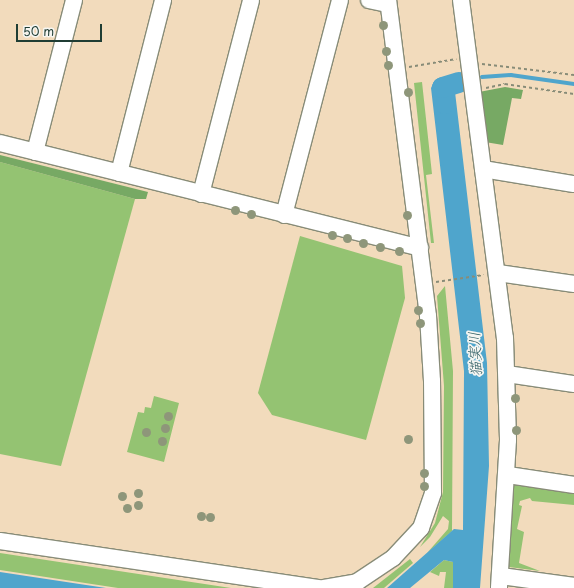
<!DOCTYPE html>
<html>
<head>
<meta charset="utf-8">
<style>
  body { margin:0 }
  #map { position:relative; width:574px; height:588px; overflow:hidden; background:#f2dbbc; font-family:"Playpen Sans","Klee One",sans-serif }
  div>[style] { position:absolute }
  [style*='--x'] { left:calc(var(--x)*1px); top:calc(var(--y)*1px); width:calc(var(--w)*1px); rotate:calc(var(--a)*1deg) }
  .green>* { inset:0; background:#94c372 }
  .forest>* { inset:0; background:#77a964 }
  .water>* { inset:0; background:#4fa5cc }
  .stream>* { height:3.5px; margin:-1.75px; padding:0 1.75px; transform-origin:1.75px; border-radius:1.75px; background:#4fa5cc }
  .river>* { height:21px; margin:-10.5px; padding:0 10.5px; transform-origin:10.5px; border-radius:10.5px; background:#4fa5cc }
  .path>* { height:2px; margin-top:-1px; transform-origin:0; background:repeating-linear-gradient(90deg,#888c78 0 3px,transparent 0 6px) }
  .roads { filter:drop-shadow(1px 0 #888c78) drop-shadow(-1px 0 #888c78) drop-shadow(0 1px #888c78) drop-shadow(0 -1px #888c78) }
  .minor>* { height:16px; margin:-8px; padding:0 8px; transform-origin:8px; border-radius:8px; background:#fff }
  .trees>* { width:9px; height:9px; margin:-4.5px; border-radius:50%; background:#8e967a }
  span { translate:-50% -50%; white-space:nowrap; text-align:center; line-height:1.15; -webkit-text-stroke:3.5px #f6f6f2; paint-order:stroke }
  .water-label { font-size:15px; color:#2d5c62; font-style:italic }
  .scale { position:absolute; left:16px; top:24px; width:86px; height:18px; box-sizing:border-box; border:2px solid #1f3d34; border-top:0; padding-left:5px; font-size:12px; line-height:14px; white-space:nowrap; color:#1f3d34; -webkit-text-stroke:3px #f6f6f2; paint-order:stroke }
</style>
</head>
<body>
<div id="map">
  <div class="green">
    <i style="clip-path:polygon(422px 82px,432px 174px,426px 175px,434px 243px,431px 243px,414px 83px)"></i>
    <i style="clip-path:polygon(0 162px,135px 199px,61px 466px,0 454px)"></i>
    <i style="clip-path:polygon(300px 236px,402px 266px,405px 298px,366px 440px,272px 415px,258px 393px)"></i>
    <i style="clip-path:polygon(445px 286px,453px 371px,452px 531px,427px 553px,448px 529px,449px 521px,443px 516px,430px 537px,420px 547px,435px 523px,443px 492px,444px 386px,437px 296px)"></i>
    <i style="clip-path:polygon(154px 396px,179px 403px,164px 462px,127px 452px,138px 412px,144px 413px,145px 407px,151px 408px)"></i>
    <i style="clip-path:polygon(514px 483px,574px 492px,574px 505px,532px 501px,530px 498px,520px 501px,519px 505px,522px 506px,517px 529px,524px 532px,519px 563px,540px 571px,509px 567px)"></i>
    <i style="clip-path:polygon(0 553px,231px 588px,118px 588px,0 570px)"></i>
    <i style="clip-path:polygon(410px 559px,413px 563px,384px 588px,373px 588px)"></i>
    <i style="clip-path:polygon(444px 560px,453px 562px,453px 588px,444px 588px,446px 572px,440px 572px,439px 576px,430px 572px)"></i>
  </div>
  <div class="forest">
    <i style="clip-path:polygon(505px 87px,523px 90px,521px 99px,512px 98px,503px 145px,485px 142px,479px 92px)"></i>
    <i style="clip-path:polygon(0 155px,148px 192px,146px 199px,135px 199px,0 162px)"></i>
  </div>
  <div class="water">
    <i style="clip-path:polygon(453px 75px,487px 363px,489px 466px,480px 588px,453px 588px,453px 562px,444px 560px,410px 588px,387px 588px,454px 529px,463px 530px,464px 371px,431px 88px,435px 80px)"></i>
    <i style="clip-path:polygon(0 572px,106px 588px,0 588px)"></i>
  </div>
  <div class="stream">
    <i style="--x:482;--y:77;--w:29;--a:-4"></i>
    <i style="--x:511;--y:75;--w:64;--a:8.1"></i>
  </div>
  <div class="river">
    <i style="--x:444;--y:103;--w:16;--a:-97"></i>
    <i style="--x:442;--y:87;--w:17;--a:-17"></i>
  </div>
  <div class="path">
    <i style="--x:482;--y:64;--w:93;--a:6.8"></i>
    <i style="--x:409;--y:67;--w:48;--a:-9.7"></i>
    <i style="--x:486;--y:88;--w:19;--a:-12"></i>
    <i style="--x:505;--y:84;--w:70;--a:8.2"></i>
    <i style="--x:436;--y:282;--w:48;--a:-8.5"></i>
  </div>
  <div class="roads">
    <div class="minor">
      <i style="--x:369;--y:0;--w:19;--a:12"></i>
      <i style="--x:461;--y:0;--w:341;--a:82.6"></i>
      <i style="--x:505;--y:338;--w:102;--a:88.3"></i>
      <i style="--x:508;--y:440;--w:148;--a:93.5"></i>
      <i style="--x:0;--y:143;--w:433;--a:14"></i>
      <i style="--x:35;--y:152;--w:157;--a:-75.6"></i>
      <i style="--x:483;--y:169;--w:92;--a:9.4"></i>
      <i style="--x:119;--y:173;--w:179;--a:-75.7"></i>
      <i style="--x:201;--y:194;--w:200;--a:-75.5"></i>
      <i style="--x:284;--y:215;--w:222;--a:-75.4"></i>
      <i style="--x:498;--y:273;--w:77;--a:8.2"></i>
      <i style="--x:507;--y:374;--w:68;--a:8.5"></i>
      <i style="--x:508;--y:475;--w:67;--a:8.6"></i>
      <i style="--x:0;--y:541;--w:323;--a:8.4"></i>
      <i style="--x:501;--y:576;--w:74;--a:7.8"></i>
      <i style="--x:324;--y:588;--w:34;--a:-10"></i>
      <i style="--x:357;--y:582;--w:43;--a:-33.7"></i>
      <i style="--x:393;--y:558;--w:41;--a:-47"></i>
      <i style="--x:421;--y:528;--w:37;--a:-71"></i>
      <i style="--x:433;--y:493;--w:112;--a:-90.5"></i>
      <i style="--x:432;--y:381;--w:65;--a:-93.5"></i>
      <i style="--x:428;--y:316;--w:319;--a:-97.2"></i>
    </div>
  </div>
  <div class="trees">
    <i style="left:383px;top:25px"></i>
    <i style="left:386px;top:51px"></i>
    <i style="left:388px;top:65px"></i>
    <i style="left:408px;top:92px"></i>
    <i style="left:235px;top:210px"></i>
    <i style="left:251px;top:214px"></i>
    <i style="left:407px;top:215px"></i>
    <i style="left:332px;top:235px"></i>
    <i style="left:347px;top:238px"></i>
    <i style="left:363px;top:243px"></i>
    <i style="left:380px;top:247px"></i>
    <i style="left:399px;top:251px"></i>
    <i style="left:418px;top:310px"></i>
    <i style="left:420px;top:323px"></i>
    <i style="left:515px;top:398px"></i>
    <i style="left:168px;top:416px"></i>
    <i style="left:165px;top:428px"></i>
    <i style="left:516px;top:430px"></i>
    <i style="left:146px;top:432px"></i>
    <i style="left:408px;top:439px"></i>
    <i style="left:162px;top:441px"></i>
    <i style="left:424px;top:473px"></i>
    <i style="left:424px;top:486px"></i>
    <i style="left:138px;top:493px"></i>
    <i style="left:122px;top:496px"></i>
    <i style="left:138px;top:505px"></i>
    <i style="left:127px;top:508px"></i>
    <i style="left:201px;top:516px"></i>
    <i style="left:210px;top:517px"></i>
  </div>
  <div class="water-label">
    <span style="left:474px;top:354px;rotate:-93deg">猫実川</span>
  </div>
  <div class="scale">50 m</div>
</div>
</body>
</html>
